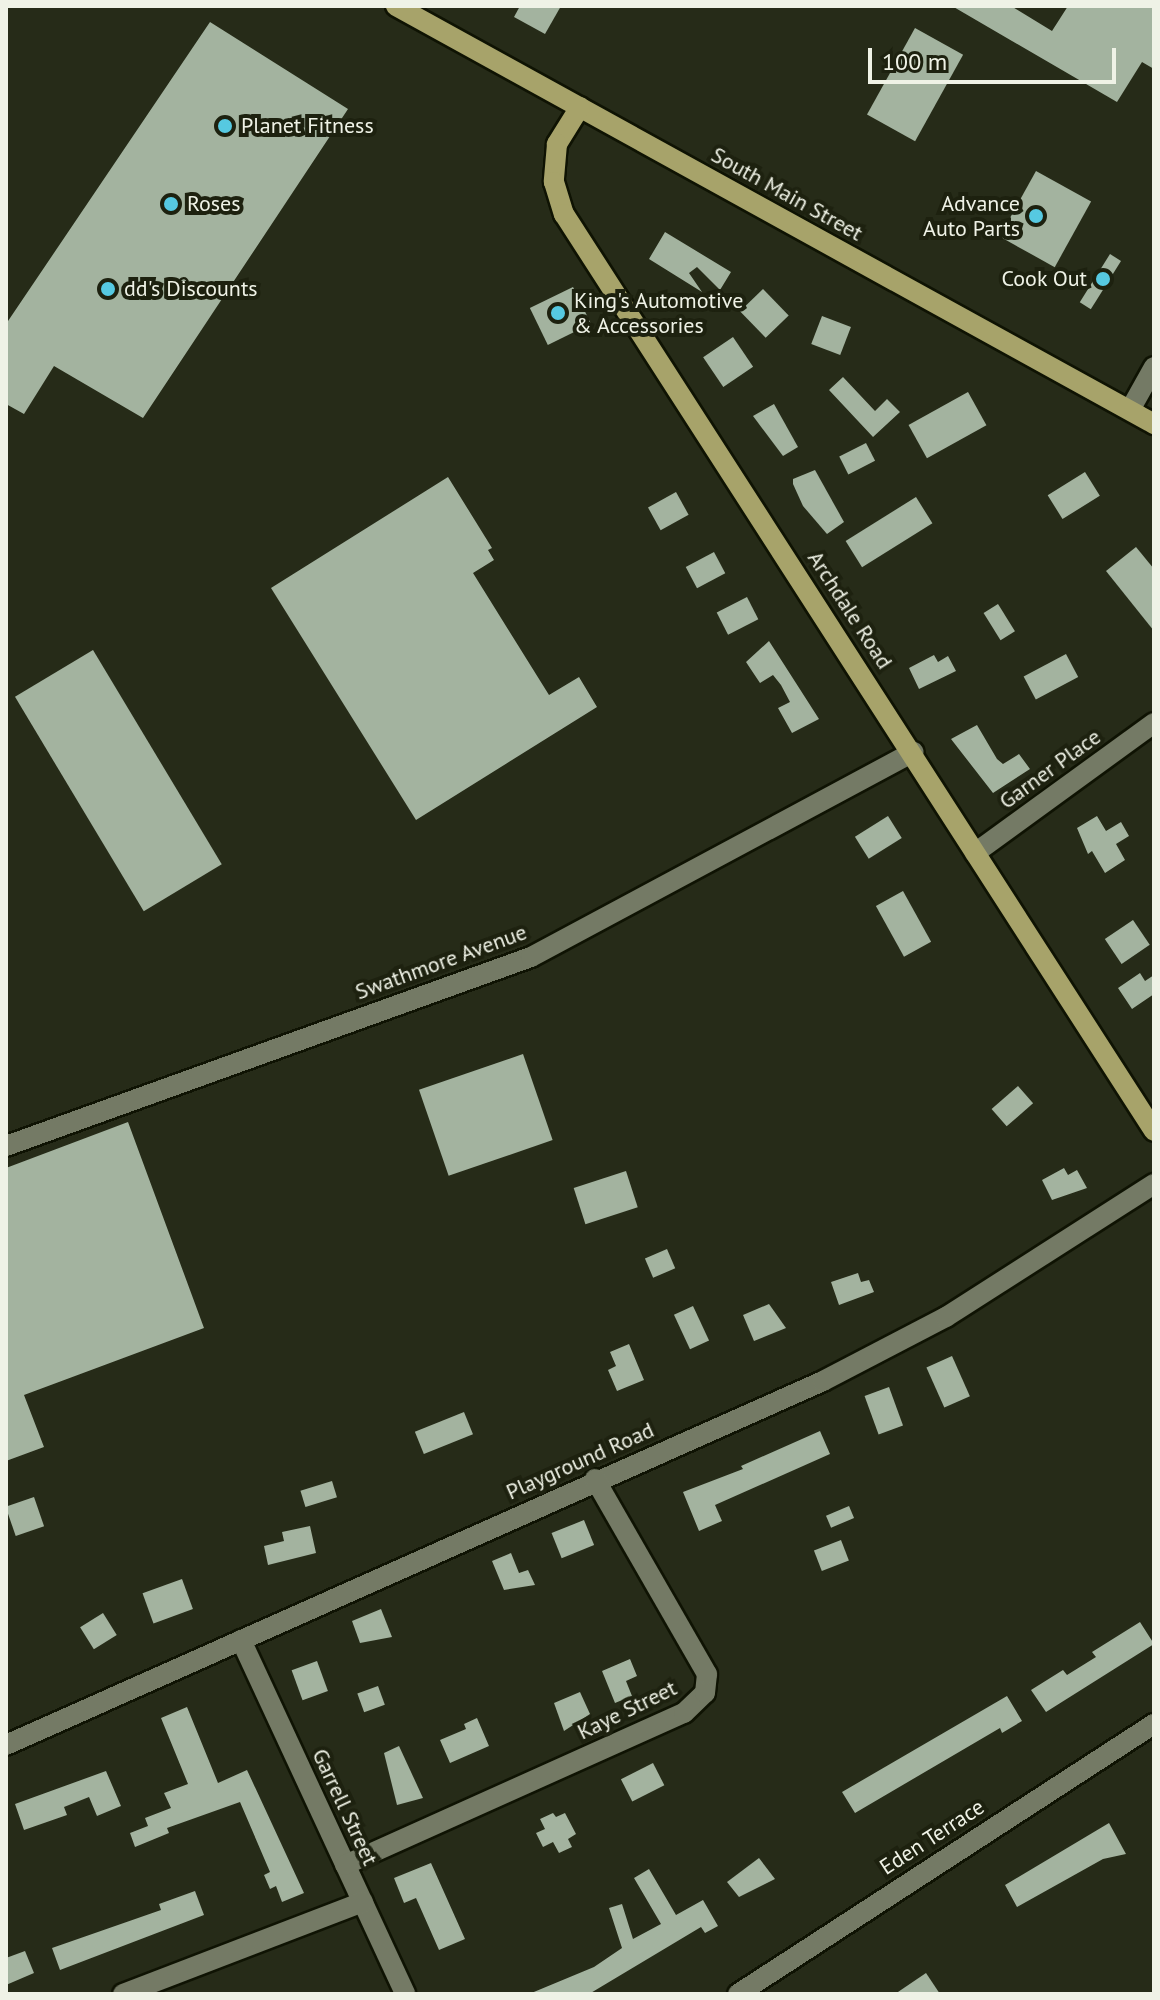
<!DOCTYPE html>
<html>
<head>
<meta charset="utf-8">
<style>
  body { margin:0 }
  #map { position:relative; width:1160px; height:2000px; overflow:hidden; background:#262b18; font-family:"PT Sans",sans-serif }
  div>[style] { position:absolute }
  [style*='--x'] { left:calc(var(--x)*1px); top:calc(var(--y)*1px); width:calc(var(--w)*1px); rotate:calc(var(--a)*1deg) }
  .building>* { inset:0; background:#a3b39f; transform-origin:0 0 }
  .roads { filter:drop-shadow(2px 0 #0f1303) drop-shadow(-2px 0 #0f1303) drop-shadow(0 2px #0f1303) drop-shadow(0 -2px #0f1303) }
  .minor>* { height:20px; margin:-10px; padding:0 10px; transform-origin:10px; border-radius:10px; background:#747a65 }
  .major>* { height:20px; margin:-10px; padding:0 10px; transform-origin:10px; border-radius:10px; background:#a7a36a }
  .dots>* { width:22px; height:22px; translate:-50% -50%; box-sizing:border-box; border:4px solid #1d210f; border-radius:50% }
  span { translate:-50% -50%; white-space:nowrap; text-align:center; line-height:1.15; -webkit-text-stroke:8px #1d210f; paint-order:stroke }
  .poi-label { font-size:22px; color:#eff2e6 }
  .left { translate:0 -50%; text-align:left }
  .right { translate:-100% -50%; text-align:right }
  .street-label { font-size:22px; color:#eff2e6 }
  .frame { position:absolute; inset:0; border:8px solid #eff2e6; pointer-events:none }
  .scale { position:absolute; left:868px; top:48px; width:248px; height:36px; box-sizing:border-box; border:4px solid #eff2e6; border-top:0; padding-left:10px; font-size:24px; line-height:28px; white-space:nowrap; color:#eff2e6; -webkit-text-stroke:6px #1d210f; paint-order:stroke }
</style>
</head>
<body>
<div id="map">
  <div class="building">
    <i style="clip-path:polygon(520px 6px,561px 6px,545px 34px,514px 17px)"></i>
    <i style="clip-path:polygon(952px 6px,1011px 6px,1052px 31px,1068px 6px,1154px 6px,1154px 69px,1142px 62px,1117px 102px)"></i>
    <i style="clip-path:polygon(210px 22px,348px 109px,143px 418px,54px 366px,24px 414px,6px 404px,6px 324px)"></i>
    <i style="left:915px;top:28px;width:55px;height:99px;rotate:29deg"></i>
    <i style="left:1036px;top:171px;width:63px;height:75px;rotate:29deg"></i>
    <i style="clip-path:polygon(665px 232px,731px 272px,720px 290px,697px 267px,689px 273px,702px 292px,649px 259px)"></i>
    <i style="left:1110px;top:254px;width:13px;height:57px;rotate:32deg"></i>
    <i style="left:573px;top:287px;width:41px;height:48px;rotate:64deg"></i>
    <i style="left:763px;top:289px;width:37px;height:32px;rotate:46deg"></i>
    <i style="left:822px;top:316px;width:31px;height:30px;rotate:21deg"></i>
    <i style="left:733px;top:337px;width:36px;height:36px;rotate:56deg"></i>
    <i style="clip-path:polygon(843px 377px,875px 411px,887px 399px,900px 412px,873px 437px,829px 390px)"></i>
    <i style="left:968px;top:392px;width:38px;height:68px;rotate:61deg"></i>
    <i style="clip-path:polygon(774px 404px,798px 447px,783px 456px,753px 416px)"></i>
    <i style="left:866px;top:443px;width:20px;height:30px;rotate:63deg"></i>
    <i style="clip-path:polygon(815px 470px,844px 522px,827px 534px,803px 506px,793px 484px,793px 479px)"></i>
    <i style="left:1085px;top:472px;width:28px;height:44px;rotate:58deg"></i>
    <i style="clip-path:polygon(448px 477px,492px 548px,488px 550px,494px 560px,473px 573px,549px 695px,579px 677px,597px 707px,416px 820px,271px 588px)"></i>
    <i style="left:676px;top:492px;width:26px;height:32px;rotate:61deg"></i>
    <i style="left:916px;top:497px;width:31px;height:83px;rotate:58deg"></i>
    <i style="clip-path:polygon(1136px 547px,1154px 569px,1154px 631px,1106px 571px)"></i>
    <i style="left:714px;top:552px;width:24px;height:32px;rotate:62deg"></i>
    <i style="left:747px;top:597px;width:25px;height:34px;rotate:63deg"></i>
    <i style="left:998px;top:604px;width:32px;height:17px;rotate:58deg"></i>
    <i style="clip-path:polygon(769px 641px,819px 719px,792px 733px,778px 708px,790px 702px,781px 685px,773px 675px,760px 683px,746px 662px)"></i>
    <i style="left:93px;top:650px;width:250px;height:91px;rotate:59deg"></i>
    <i style="left:1066px;top:654px;width:26px;height:48px;rotate:62deg"></i>
    <i style="clip-path:polygon(934px 655px,938px 662px,948px 656px,956px 671px,919px 689px,909px 668px)"></i>
    <i style="clip-path:polygon(977px 725px,997px 759px,1003px 764px,1019px 754px,1030px 769px,993px 793px,951px 739px)"></i>
    <i style="left:888px;top:816px;width:26px;height:39px;rotate:58deg"></i>
    <i style="clip-path:polygon(1097px 816px,1106px 831px,1121px 822px,1129px 836px,1116px 844px,1125px 860px,1105px 873px,1092px 851px,1088px 854px,1077px 828px)"></i>
    <i style="left:903px;top:891px;width:58px;height:31px;rotate:61deg"></i>
    <i style="left:1133px;top:920px;width:30px;height:34px;rotate:56deg"></i>
    <i style="clip-path:polygon(1140px 973px,1145px 981px,1154px 975px,1154px 994px,1132px 1009px,1118px 988px)"></i>
    <i style="left:523px;top:1054px;width:91px;height:110px;rotate:71deg"></i>
    <i style="left:1018px;top:1086px;width:23px;height:35px;rotate:49deg"></i>
    <i style="clip-path:polygon(128px 1122px,204px 1328px,24px 1395px,44px 1447px,6px 1461px,6px 1168px)"></i>
    <i style="clip-path:polygon(1064px 1168px,1068px 1175px,1077px 1170px,1087px 1188px,1052px 1200px,1042px 1180px)"></i>
    <i style="left:626px;top:1171px;width:38px;height:55px;rotate:72deg"></i>
    <i style="left:667px;top:1249px;width:21px;height:24px;rotate:67deg"></i>
    <i style="clip-path:polygon(858px 1273px,861px 1282px,869px 1280px,874px 1292px,839px 1305px,831px 1282px)"></i>
    <i style="clip-path:polygon(769px 1304px,786px 1328px,754px 1341px,743px 1315px)"></i>
    <i style="left:693px;top:1306px;width:38px;height:21px;rotate:65deg"></i>
    <i style="clip-path:polygon(629px 1344px,644px 1380px,617px 1391px,608px 1370px,616px 1366px,610px 1352px)"></i>
    <i style="left:952px;top:1356px;width:44px;height:28px;rotate:66deg"></i>
    <i style="left:889px;top:1387px;width:41px;height:26px;rotate:70deg"></i>
    <i style="left:464px;top:1412px;width:24px;height:53px;rotate:68deg"></i>
    <i style="clip-path:polygon(820px 1431px,830px 1454px,715px 1505px,722px 1521px,699px 1531px,683px 1492px,743px 1469px,741px 1466px)"></i>
    <i style="left:332px;top:1481px;width:17px;height:33px;rotate:73deg"></i>
    <i style="left:34px;top:1497px;width:31px;height:30px;rotate:71deg"></i>
    <i style="left:849px;top:1506px;width:13px;height:25px;rotate:67deg"></i>
    <i style="left:584px;top:1520px;width:27px;height:35px;rotate:68deg"></i>
    <i style="clip-path:polygon(310px 1526px,316px 1553px,268px 1565px,264px 1546px,284px 1541px,282px 1532px)"></i>
    <i style="left:841px;top:1540px;width:22px;height:29px;rotate:69deg"></i>
    <i style="clip-path:polygon(511px 1553px,519px 1573px,528px 1570px,535px 1585px,504px 1590px,492px 1561px)"></i>
    <i style="left:182px;top:1579px;width:32px;height:42px;rotate:70deg"></i>
    <i style="clip-path:polygon(381px 1609px,392px 1637px,360px 1643px,352px 1621px)"></i>
    <i style="left:103px;top:1613px;width:26px;height:27px;rotate:58deg"></i>
    <i style="clip-path:polygon(1140px 1622px,1154px 1644px,1046px 1712px,1031px 1690px,1063px 1670px,1067px 1675px,1096px 1657px,1092px 1652px)"></i>
    <i style="clip-path:polygon(630px 1659px,637px 1676px,626px 1681px,632px 1696px,615px 1703px,602px 1671px)"></i>
    <i style="left:317px;top:1661px;width:32px;height:27px;rotate:70deg"></i>
    <i style="left:378px;top:1686px;width:20px;height:22px;rotate:70deg"></i>
    <i style="clip-path:polygon(580px 1692px,590px 1714px,564px 1731px,554px 1703px)"></i>
    <i style="clip-path:polygon(1007px 1696px,1022px 1721px,1002px 1733px,1000px 1728px,855px 1813px,842px 1792px)"></i>
    <i style="clip-path:polygon(187px 1707px,218px 1783px,247px 1770px,304px 1893px,282px 1902px,276px 1886px,270px 1889px,264px 1875px,270px 1872px,240px 1802px,167px 1828px,169px 1833px,135px 1847px,130px 1833px,148px 1826px,145px 1818px,171px 1808px,164px 1793px,188px 1784px,161px 1718px)"></i>
    <i style="clip-path:polygon(477px 1718px,489px 1746px,450px 1763px,440px 1740px,466px 1729px,464px 1724px)"></i>
    <i style="clip-path:polygon(399px 1746px,423px 1798px,397px 1805px,384px 1753px)"></i>
    <i style="left:653px;top:1763px;width:25px;height:36px;rotate:63deg"></i>
    <i style="clip-path:polygon(106px 1771px,121px 1806px,97px 1816px,89px 1797px,64px 1807px,67px 1815px,24px 1830px,15px 1804px)"></i>
    <i style="clip-path:polygon(553px 1813px,556px 1817px,565px 1813px,576px 1834px,568px 1839px,572px 1847px,559px 1853px,553px 1842px,543px 1847px,536px 1833px,545px 1829px,540px 1819px)"></i>
    <i style="clip-path:polygon(1109px 1823px,1126px 1854px,1103px 1859px,1017px 1907px,1005px 1885px)"></i>
    <i style="clip-path:polygon(759px 1858px,775px 1879px,739px 1897px,727px 1882px)"></i>
    <i style="clip-path:polygon(431px 1863px,465px 1939px,439px 1950px,416px 1898px,404px 1903px,394px 1878px)"></i>
    <i style="clip-path:polygon(649px 1869px,676px 1915px,703px 1900px,718px 1926px,705px 1933px,701px 1927px,589px 1994px,529px 1994px,594px 1967px,622px 1948px,609px 1908px,622px 1904px,633px 1939px,661px 1924px,634px 1878px)"></i>
    <i style="clip-path:polygon(195px 1891px,204px 1915px,60px 1970px,52px 1948px,161px 1910px,159px 1904px)"></i>
    <i style="clip-path:polygon(25px 1951px,34px 1973px,6px 1985px,6px 1958px)"></i>
    <i style="clip-path:polygon(926px 1973px,940px 1994px,895px 1994px)"></i>
  </div>
  <div class="roads">
    <div class="minor">
      <i style="--x:1130;--y:410;--w:49;--a:-60.8"></i>
      <i style="--x:975;--y:853;--w:221;--a:-36"></i>
      <i style="--x:6;--y:1146;--w:558;--a:-19.8"></i>
      <i style="--x:531;--y:957;--w:434;--a:-28.2"></i>
      <i style="--x:241;--y:1640;--w:390;--a:65.1"></i>
      <i style="--x:6;--y:1745;--w:894;--a:-24.01"></i>
      <i style="--x:823;--y:1381;--w:139;--a:-27.5"></i>
      <i style="--x:946;--y:1317;--w:247;--a:-32.6"></i>
      <i style="--x:345;--y:1865;--w:372;--a:-24.2"></i>
      <i style="--x:684;--y:1713;--w:29;--a:-44"></i>
      <i style="--x:705;--y:1693;--w:19;--a:-84"></i>
      <i style="--x:707;--y:1674;--w:225;--a:-119.9"></i>
      <i style="--x:123;--y:1994;--w:257;--a:-21"></i>
      <i style="--x:738;--y:1994;--w:496;--a:-33"></i>
    </div>
    <div class="major">
      <i style="--x:396;--y:6;--w:866;--a:28.87"></i>
      <i style="--x:580;--y:107;--w:44;--a:121.9"></i>
      <i style="--x:557;--y:144;--w:38;--a:95"></i>
      <i style="--x:554;--y:182;--w:34;--a:73"></i>
      <i style="--x:564;--y:214;--w:1090;--a:57.24"></i>
    </div>
  </div>
  <div class="dots">
    <i style="left:225px;top:126px;background:#56c9e1"></i>
    <i style="left:171px;top:204px;background:#56c9e1"></i>
    <i style="left:1036px;top:216px;background:#56c9e1"></i>
    <i style="left:1103px;top:279px;background:#56c9e1"></i>
    <i style="left:108px;top:289px;background:#56c9e1"></i>
    <i style="left:558px;top:313px;background:#56c9e1"></i>
  </div>
  <div class="poi-label">
    <span class="left" style="left:241px;top:126px">Planet Fitness</span>
    <span class="right" style="left:1020px;top:216px">Advance<br>Auto Parts</span>
    <span class="left" style="left:187px;top:204px">Roses</span>
    <span class="right" style="left:1087px;top:279px">Cook Out</span>
    <span class="left" style="left:124px;top:289px">dd's Discounts</span>
    <span class="left" style="left:574px;top:313px">King's Automotive<br>&amp; Accessories</span>
  </div>
  <div class="street-label">
    <span style="left:787px;top:194px;rotate:29deg">South Main Street</span>
    <span style="left:850px;top:610px;rotate:57deg">Archdale Road</span>
    <span style="left:1050px;top:769px;rotate:-36deg">Garner Place</span>
    <span style="left:441px;top:962px;rotate:-20deg">Swathmore Avenue</span>
    <span style="left:580px;top:1461px;rotate:-24deg">Playground Road</span>
    <span style="left:627px;top:1710px;rotate:-26deg">Kaye Street</span>
    <span style="left:345px;top:1807px;rotate:65deg">Garrell Street</span>
    <span style="left:932px;top:1837px;rotate:-33deg">Eden Terrace</span>
  </div>
  <div class="frame"></div>
  <div class="scale">100 m</div>
</div>
</body>
</html>
